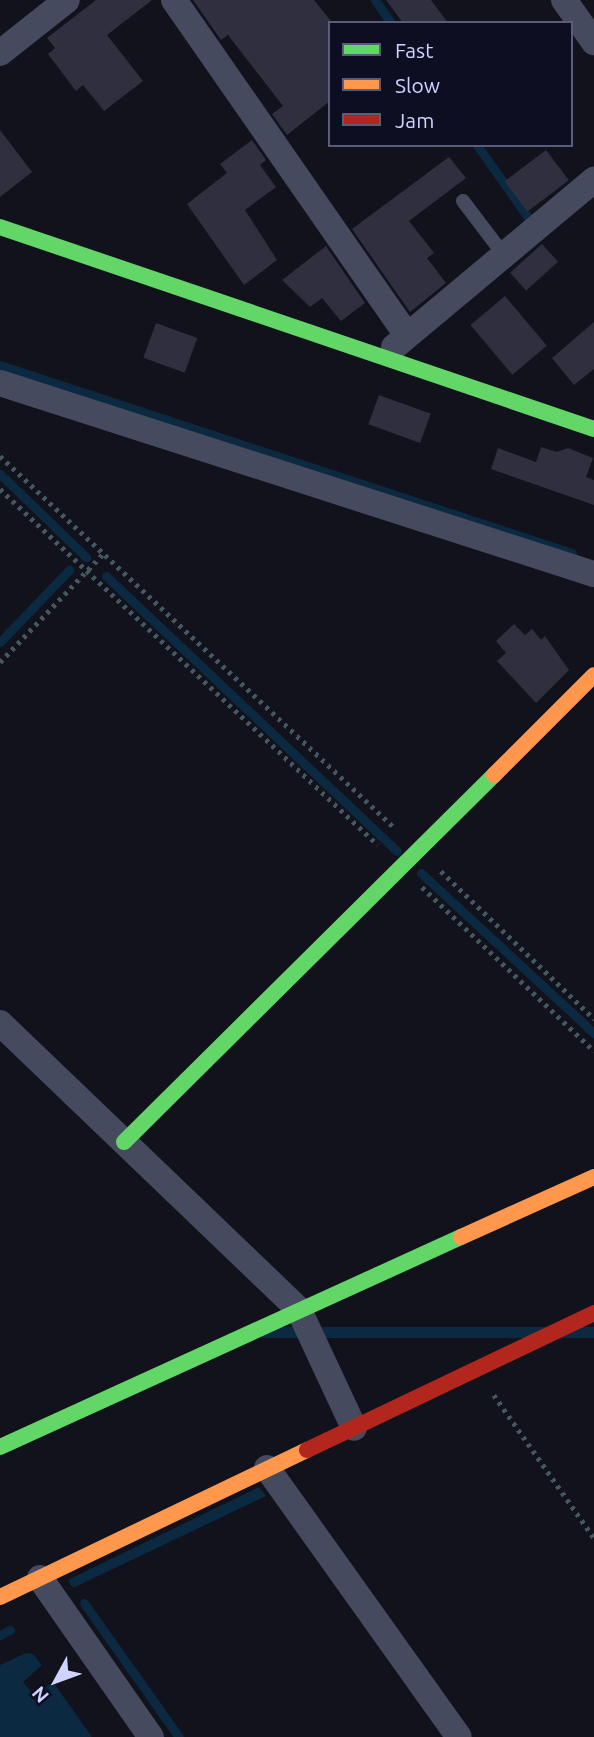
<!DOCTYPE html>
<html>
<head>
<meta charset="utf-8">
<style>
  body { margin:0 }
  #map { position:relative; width:594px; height:1737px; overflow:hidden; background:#12121d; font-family:Ubuntu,sans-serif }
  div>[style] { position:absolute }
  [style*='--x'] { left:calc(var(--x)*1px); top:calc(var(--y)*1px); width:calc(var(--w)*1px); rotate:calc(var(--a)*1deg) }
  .water>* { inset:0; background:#0b2940; transform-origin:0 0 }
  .stream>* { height:9px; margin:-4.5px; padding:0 4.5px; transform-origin:4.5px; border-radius:4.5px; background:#0b2940 }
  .building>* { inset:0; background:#2f2f40; transform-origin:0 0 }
  .path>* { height:4.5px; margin-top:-2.25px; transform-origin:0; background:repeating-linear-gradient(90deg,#455860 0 3.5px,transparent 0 8.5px) }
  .lane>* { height:14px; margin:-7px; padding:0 7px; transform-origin:7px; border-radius:7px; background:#464a5e }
  .street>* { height:26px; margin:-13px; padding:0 13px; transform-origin:13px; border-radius:13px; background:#464a5e }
  .fast>* { height:16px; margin:-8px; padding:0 8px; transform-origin:8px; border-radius:8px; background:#63d668 }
  .slow>* { height:16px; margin:-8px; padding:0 8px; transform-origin:8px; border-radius:8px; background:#ff974d }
  .jam>* { height:16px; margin:-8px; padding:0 8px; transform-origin:8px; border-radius:8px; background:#b3261e }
  span { translate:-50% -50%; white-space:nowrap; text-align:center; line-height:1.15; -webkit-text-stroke:5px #0d0e22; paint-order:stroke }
  .legend { position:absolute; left:328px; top:21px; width:245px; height:126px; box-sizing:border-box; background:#0d0e22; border:2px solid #5a5d7a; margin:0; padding:9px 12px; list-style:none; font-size:21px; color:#ced3ff }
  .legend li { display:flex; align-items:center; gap:14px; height:35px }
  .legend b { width:35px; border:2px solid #5a5d7a }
  .north { position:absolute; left:21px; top:1646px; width:70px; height:70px; -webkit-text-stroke:5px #0d0e22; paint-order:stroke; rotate:229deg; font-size:19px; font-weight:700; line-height:28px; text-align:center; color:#ced3ff }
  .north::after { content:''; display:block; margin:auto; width:24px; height:32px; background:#ced3ff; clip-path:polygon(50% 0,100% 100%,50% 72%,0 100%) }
</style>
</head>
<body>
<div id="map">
  <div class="water">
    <i style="left:594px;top:1327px;width:11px;height:333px;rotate:90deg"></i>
    <i style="clip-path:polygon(259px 1487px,266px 1496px,73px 1588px,68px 1580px)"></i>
    <i style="clip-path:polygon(26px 1653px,33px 1654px,42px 1665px,23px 1682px,34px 1695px,53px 1682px,92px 1737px,0 1737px,0 1665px)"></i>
  </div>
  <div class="stream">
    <i style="--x:375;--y:0;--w:28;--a:55"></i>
    <i style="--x:477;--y:145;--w:92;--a:54.8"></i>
    <i style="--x:0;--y:365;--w:602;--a:18.19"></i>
    <i style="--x:0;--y:474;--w:120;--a:44"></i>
    <i style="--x:106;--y:576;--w:400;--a:43.4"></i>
    <i style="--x:0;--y:642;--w:100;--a:-46.2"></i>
    <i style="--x:421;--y:873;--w:236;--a:42.8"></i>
    <i style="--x:84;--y:1603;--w:164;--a:54.7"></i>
    <i style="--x:0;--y:1635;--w:11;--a:-27"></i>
  </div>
  <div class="building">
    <i style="clip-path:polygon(96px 0,152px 0,107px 35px,143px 81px,104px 111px,83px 85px,76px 91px,48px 54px,55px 48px,47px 38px)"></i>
    <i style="clip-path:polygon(193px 0,314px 0,330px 20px,330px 101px,287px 135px,272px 114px,283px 106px,228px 35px,221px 40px)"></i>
    <i style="clip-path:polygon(386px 0,431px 0,448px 23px,403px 23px)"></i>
    <i style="clip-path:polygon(0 130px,32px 172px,0 197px)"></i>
    <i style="clip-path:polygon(252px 140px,266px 160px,260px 165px,276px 187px,245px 210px,277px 260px,244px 285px,187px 204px,227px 173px,220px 164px)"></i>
    <i style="left:546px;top:150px;width:38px;height:52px;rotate:53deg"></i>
    <i style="clip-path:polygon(449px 157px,466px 178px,409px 221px,434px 253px,427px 258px,446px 283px,410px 312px,352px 229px)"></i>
    <i style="left:542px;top:244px;width:24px;height:43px;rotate:48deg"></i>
    <i style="clip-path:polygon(326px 246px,365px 303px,341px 321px,322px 298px,310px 307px,282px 280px)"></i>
    <i style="left:505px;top:296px;width:65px;height:45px;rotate:50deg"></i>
    <i style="clip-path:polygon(594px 322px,594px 369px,574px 385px,552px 358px)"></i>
    <i style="left:156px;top:323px;width:44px;height:37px;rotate:20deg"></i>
    <i style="left:379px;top:395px;width:55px;height:31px;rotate:20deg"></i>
    <i style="clip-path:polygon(541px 447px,557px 452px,568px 448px,593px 458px,586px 477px,594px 480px,594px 505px,491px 469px,498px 448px,536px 462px)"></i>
    <i style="clip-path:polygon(514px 624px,525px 635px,532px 629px,541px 640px,545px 636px,569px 670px,536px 703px,497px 661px,506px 653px,496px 641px)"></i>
  </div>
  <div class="path">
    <i style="--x:0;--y:456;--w:544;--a:43.29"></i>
    <i style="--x:0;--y:489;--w:519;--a:43.28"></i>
    <i style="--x:0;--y:662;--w:148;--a:-46.4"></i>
    <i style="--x:441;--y:871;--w:213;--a:44"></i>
    <i style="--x:422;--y:887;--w:238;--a:43.6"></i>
    <i style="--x:494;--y:1395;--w:174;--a:55"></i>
  </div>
  <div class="lane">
    <i style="--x:463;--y:201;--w:68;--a:52.8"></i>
  </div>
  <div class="street">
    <i style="--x:174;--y:0;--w:408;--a:55.2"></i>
    <i style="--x:564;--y:0;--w:52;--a:54.5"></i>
    <i style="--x:0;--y:53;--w:85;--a:-38.3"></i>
    <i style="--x:394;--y:347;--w:261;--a:-39.9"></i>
    <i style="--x:0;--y:383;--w:624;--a:17.83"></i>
    <i style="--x:0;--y:1023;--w:414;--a:43.8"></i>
    <i style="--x:299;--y:1310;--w:130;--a:65"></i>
    <i style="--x:267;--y:1468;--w:330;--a:54.5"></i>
    <i style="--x:40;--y:1578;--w:194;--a:55.1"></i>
  </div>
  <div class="fast">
    <i style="--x:0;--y:227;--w:627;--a:18.78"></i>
    <i style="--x:124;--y:1142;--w:521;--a:-44.77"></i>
    <i style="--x:0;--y:1447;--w:507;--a:-24.49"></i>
  </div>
  <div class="slow">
    <i style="--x:494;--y:775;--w:141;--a:-45"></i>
    <i style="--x:461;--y:1237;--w:146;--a:-24.3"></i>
    <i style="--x:0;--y:1597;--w:340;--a:-25.6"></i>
  </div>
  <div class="jam">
    <i style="--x:307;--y:1450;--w:318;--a:-25.5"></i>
  </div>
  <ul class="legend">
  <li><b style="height:9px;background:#63d668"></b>Fast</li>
  <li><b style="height:9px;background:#ff974d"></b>Slow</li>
  <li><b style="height:9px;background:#b3261e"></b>Jam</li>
  </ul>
  <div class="north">N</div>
</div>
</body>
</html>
